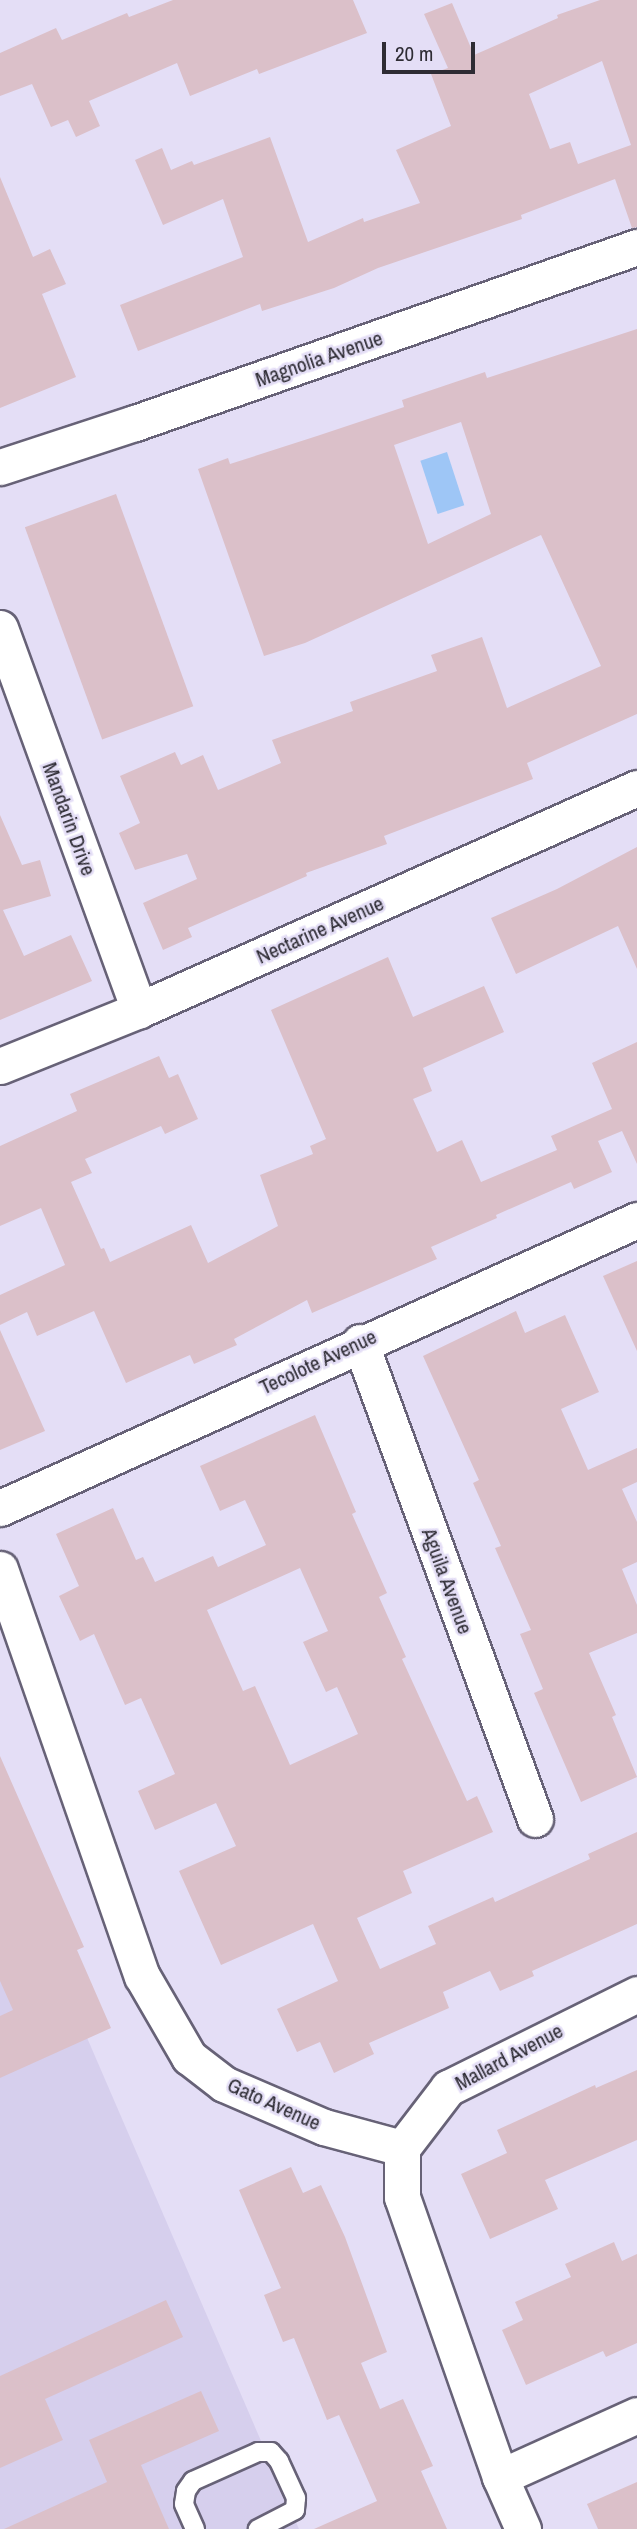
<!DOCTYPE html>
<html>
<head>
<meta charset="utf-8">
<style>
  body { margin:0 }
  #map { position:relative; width:637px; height:2529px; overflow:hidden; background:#e4def6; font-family:"Archivo Narrow",sans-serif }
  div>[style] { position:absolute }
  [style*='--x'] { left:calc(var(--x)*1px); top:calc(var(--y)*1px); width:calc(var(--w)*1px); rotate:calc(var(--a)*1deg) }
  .built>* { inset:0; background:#d6cfed }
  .water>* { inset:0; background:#9ec6f6; transform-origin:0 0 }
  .building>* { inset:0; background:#dbc0c9; transform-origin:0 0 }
  .roads { filter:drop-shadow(2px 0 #676277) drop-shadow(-2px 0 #676277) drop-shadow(0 2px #676277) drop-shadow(0 -2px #676277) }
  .lane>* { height:18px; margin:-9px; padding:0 9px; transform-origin:9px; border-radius:9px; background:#fff }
  .street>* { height:35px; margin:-17.5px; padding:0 17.5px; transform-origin:17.5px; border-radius:17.5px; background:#fff }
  span { translate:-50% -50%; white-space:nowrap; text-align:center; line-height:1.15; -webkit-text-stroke:5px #e4def6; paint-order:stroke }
  .street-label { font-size:21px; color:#2e2c34 }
  .scale { position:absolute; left:382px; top:42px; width:93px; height:32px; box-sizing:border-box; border:4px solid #2e2c34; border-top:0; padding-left:9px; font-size:21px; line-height:24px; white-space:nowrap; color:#2e2c34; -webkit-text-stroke:5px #e4def6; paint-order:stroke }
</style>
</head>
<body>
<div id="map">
  <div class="built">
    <i style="clip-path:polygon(0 1836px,299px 2529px,0 2529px)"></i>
  </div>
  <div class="water">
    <i style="left:447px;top:452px;width:56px;height:28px;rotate:72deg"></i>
  </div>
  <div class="building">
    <i style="clip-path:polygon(173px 0,353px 0,367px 33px,259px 74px,257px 69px,190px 96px,177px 63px,89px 101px,100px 126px,76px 137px,68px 120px,51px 127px,32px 84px,0 96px,0 53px,56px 28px,62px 40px,127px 13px,129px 17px)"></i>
    <i style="clip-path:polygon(evenodd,600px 0,637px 0,637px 227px,632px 228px,615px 179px,521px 215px,522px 219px,378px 268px,334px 288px,262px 311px,260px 304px,138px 351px,120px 305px,243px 257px,223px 199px,163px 225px,135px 160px,162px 148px,171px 170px,192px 161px,194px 165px,270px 137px,308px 242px,363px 218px,364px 222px,420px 203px,396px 150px,451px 126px,431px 74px,448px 68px,424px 14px,452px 3px,474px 55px,558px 18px,557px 15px,600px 0,602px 61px,631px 145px,578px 164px,570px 142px,550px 149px,529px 94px,602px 61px)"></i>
    <i style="clip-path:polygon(0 177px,33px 257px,50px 249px,66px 284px,42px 294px,76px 377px,0 408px)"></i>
    <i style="clip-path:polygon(evenodd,637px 329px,637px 714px,527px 763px,533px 779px,384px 836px,387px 844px,306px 873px,307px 876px,188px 928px,192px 937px,163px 950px,143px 903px,197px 879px,187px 854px,135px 870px,119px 833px,140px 823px,120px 776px,175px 752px,181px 765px,203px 755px,218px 790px,281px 763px,272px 740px,353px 711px,350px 702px,437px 671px,431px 655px,482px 637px,507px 708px,601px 666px,541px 535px,305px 643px,264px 656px,198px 469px,228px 458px,230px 464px,317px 436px,404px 407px,402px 400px,485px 372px,487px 378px,637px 329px,461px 422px,491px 514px,428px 544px,394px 445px,461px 422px)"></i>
    <i style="left:116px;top:494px;width:226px;height:97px;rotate:70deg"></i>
    <i style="clip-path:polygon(0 815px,22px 865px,40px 860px,51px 896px,3px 910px,24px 956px,71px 935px,92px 981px,0 1020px)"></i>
    <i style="clip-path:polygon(637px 847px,637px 969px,618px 926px,516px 974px,491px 918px,557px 889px)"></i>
    <i style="clip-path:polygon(388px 957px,413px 1017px,484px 986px,504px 1032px,423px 1068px,432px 1091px,413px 1099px,437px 1152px,462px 1140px,481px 1182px,557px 1150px,551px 1136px,612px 1109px,592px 1063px,637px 1042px,637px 1164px,622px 1131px,598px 1141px,612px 1172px,574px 1189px,571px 1182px,496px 1215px,497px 1218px,431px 1247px,437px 1259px,312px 1313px,307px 1300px,234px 1339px,237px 1345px,194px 1364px,190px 1355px,126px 1383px,94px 1311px,37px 1336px,27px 1312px,0 1325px,0 1295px,65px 1265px,41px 1208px,0 1226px,0 1146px,77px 1111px,70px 1094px,159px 1056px,169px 1078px,178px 1074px,198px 1119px,165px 1134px,161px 1126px,85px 1159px,92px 1173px,71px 1182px,101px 1249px,104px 1248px,110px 1262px,191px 1225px,208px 1263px,278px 1226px,260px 1175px,313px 1154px,310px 1146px,326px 1139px,271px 1010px)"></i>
    <i style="clip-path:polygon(637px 1261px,637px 1351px,603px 1276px)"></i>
    <i style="clip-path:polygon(516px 1311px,525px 1333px,565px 1315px,599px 1392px,561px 1409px,588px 1470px,637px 1448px,637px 1482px,622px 1489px,637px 1522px,637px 1562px,622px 1569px,637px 1605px,637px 1633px,589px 1653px,616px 1715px,612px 1717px,637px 1777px,581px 1802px,534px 1693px,543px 1689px,520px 1634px,531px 1630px,495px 1548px,501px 1546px,473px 1483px,479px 1480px,423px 1356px)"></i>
    <i style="clip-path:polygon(0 1330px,45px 1431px,0 1450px)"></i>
    <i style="clip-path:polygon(evenodd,315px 1415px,356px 1512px,352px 1514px,387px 1593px,379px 1597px,406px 1657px,402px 1659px,467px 1801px,477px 1796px,493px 1832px,403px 1871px,412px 1893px,357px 1918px,380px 1969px,436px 1944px,428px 1926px,493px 1897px,495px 1902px,590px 1859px,588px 1854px,637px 1832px,637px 1924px,532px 1971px,534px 1976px,500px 1991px,490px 1971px,443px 1992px,449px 2008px,369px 2043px,374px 2054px,334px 2073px,320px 2042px,297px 2052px,277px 2009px,338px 1981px,313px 1924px,221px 1965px,179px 1871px,236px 1846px,216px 1803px,155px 1830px,138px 1791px,175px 1774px,141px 1698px,125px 1705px,94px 1634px,80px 1641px,59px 1596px,79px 1586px,56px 1534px,113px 1508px,136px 1560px,143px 1557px,155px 1582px,213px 1556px,218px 1567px,266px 1545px,245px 1500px,220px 1511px,200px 1466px,315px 1415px,300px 1568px,328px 1631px,303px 1642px,326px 1692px,337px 1687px,358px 1734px,290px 1765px,255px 1686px,243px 1691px,207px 1610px,300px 1568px)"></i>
    <i style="clip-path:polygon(0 1756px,84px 1947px,77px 1950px,111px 2028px,0 2078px,0 2016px,13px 2010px,0 1981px)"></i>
    <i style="clip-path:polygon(637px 2070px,637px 2140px,545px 2180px,558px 2209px,490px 2239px,461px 2174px,507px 2153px,497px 2130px,595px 2085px,596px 2088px)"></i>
    <i style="clip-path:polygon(291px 2167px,303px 2193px,321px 2185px,345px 2237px,387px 2352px,361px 2363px,380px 2409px,403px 2399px,433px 2466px,421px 2471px,447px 2529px,314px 2529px,377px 2501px,339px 2415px,327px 2420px,294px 2338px,283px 2342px,264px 2295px,281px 2288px,239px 2190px)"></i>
    <i style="clip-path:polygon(614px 2242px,622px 2261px,637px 2254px,637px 2343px,606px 2357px,603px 2351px,526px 2385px,502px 2330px,523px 2320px,515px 2302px,571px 2277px,565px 2264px)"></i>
    <i style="clip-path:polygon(166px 2300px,183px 2337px,45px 2399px,63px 2440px,0 2468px,0 2376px)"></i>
    <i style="clip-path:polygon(201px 2391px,219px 2431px,141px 2465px,169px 2529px,4px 2529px,107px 2482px,89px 2440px)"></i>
    <i style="clip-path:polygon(637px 2482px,637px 2529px,598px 2529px,587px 2504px)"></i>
  </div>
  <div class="roads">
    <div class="lane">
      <i style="--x:195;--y:2529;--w:27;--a:-114"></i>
      <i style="--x:184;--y:2504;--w:13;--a:-81"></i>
      <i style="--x:186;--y:2491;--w:12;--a:-55"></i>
      <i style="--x:193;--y:2481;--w:71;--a:-24"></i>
      <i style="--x:258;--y:2452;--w:13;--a:0"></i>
      <i style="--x:271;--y:2452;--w:12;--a:48"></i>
      <i style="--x:279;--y:2461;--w:41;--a:65.3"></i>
      <i style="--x:296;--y:2498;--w:12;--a:95"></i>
      <i style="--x:295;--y:2510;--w:42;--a:152.8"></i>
    </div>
    <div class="street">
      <i style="--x:0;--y:467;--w:142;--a:-18.1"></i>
      <i style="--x:135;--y:423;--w:532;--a:-19.32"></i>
      <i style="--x:0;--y:628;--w:407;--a:70"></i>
      <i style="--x:0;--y:1066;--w:150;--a:-21.9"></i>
      <i style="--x:139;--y:1010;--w:545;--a:-24.03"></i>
      <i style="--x:360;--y:1342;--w:508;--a:69.85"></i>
      <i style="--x:0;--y:1508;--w:699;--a:-24.33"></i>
      <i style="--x:0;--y:1569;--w:431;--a:70.8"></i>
      <i style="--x:142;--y:1976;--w:94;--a:59.9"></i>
      <i style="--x:189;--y:2057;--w:44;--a:37.6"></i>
      <i style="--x:224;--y:2084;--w:109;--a:23.3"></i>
      <i style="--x:324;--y:2127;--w:81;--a:15.1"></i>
      <i style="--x:402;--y:2148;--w:49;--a:90"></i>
      <i style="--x:402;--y:2197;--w:297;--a:70.7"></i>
      <i style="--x:500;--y:2477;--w:57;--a:66.1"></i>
      <i style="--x:402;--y:2148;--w:76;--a:-52.5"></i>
      <i style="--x:448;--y:2088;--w:211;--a:-26.4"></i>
      <i style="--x:500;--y:2477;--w:150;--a:-24.3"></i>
    </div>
  </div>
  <div class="street-label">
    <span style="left:319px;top:359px;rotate:-19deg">Magnolia Avenue</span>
    <span style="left:69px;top:819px;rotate:70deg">Mandarin Drive</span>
    <span style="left:320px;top:930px;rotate:-24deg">Nectarine Avenue</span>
    <span style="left:318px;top:1362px;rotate:-25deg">Tecolote Avenue</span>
    <span style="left:447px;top:1581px;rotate:70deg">Aguila Avenue</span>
    <span style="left:509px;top:2057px;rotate:-28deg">Mallard Avenue</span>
    <span style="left:274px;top:2104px;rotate:24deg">Gato Avenue</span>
  </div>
  <div class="scale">20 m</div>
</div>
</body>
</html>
